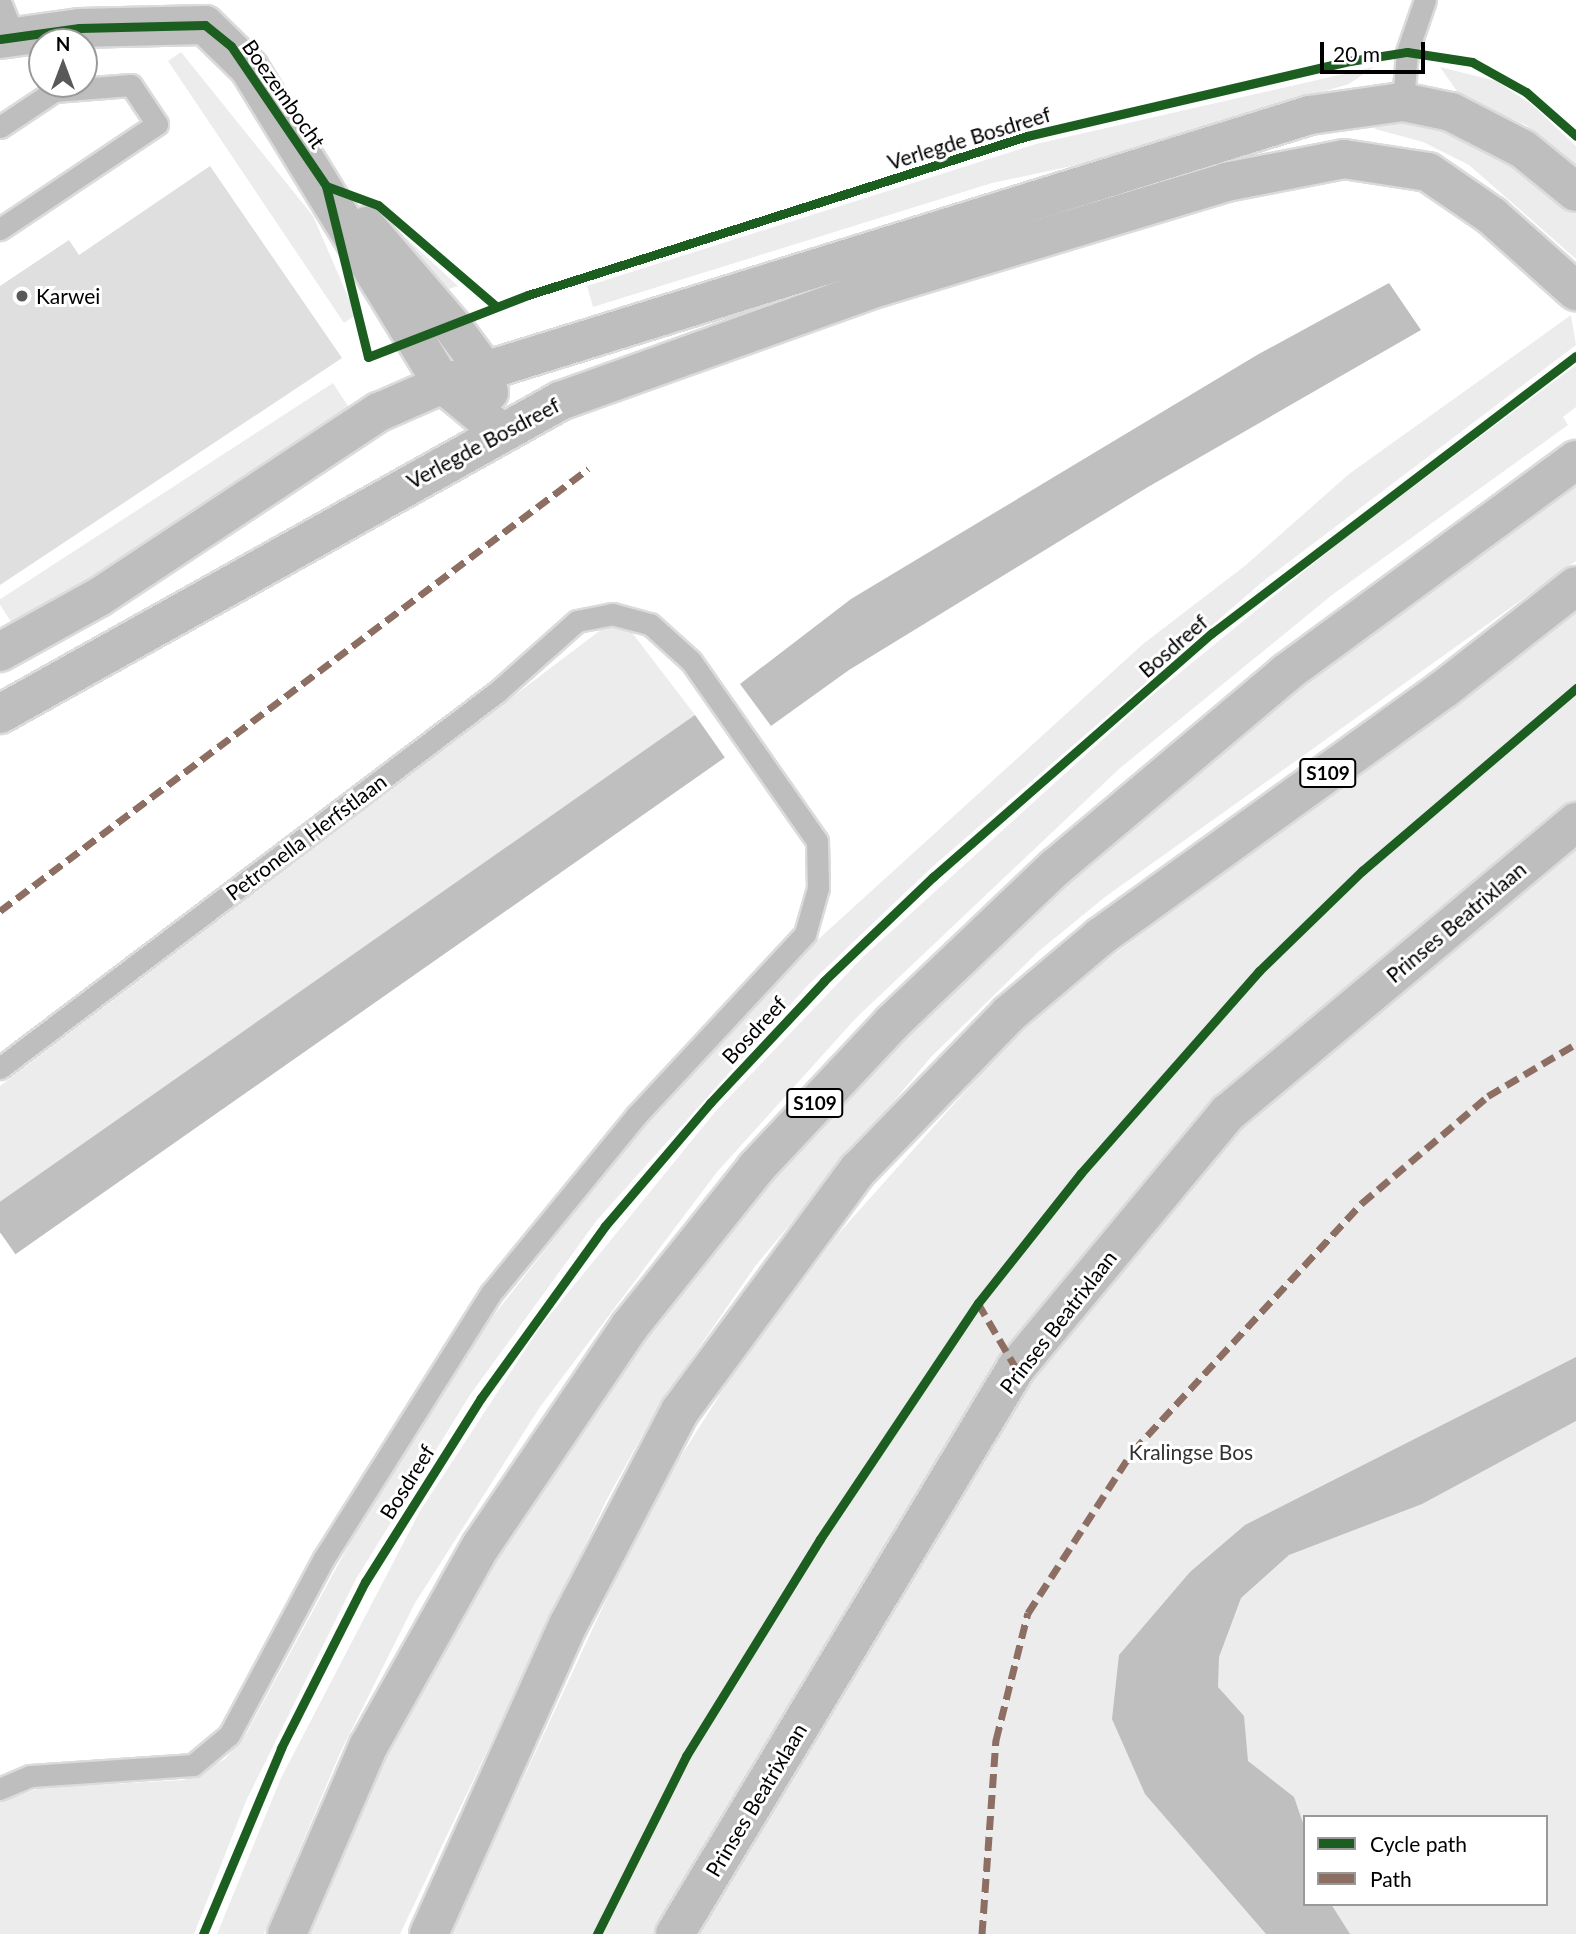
<!DOCTYPE html>
<html>
<head>
<meta charset="utf-8">
<style>
  body { margin:0 }
  #map { position:relative; width:1576px; height:1934px; overflow:hidden; background:#fff; font-family:Lato,sans-serif }
  div>[style] { position:absolute }
  [style*='--x'] { left:calc(var(--x)*1px); top:calc(var(--y)*1px); width:calc(var(--w)*1px); rotate:calc(var(--a)*1deg) }
  .green>* { inset:0; background:#ececec; transform-origin:0 0 }
  .water>* { inset:0; background:#bfbfbf; transform-origin:0 0 }
  .building>* { inset:0; background:#dfdfdf }
  .roads { filter:drop-shadow(2px 0 #dbdbdb) drop-shadow(-2px 0 #dbdbdb) drop-shadow(0 2px #dbdbdb) drop-shadow(0 -2px #dbdbdb) }
  .lane>* { height:21px; margin:-10.5px; padding:0 10.5px; transform-origin:10.5px; border-radius:10.5px; background:#bebebe }
  .street>* { height:38px; margin:-19px; padding:0 19px; transform-origin:19px; border-radius:19px; background:#bebebe }
  .highway>* { height:38px; margin:-19px; padding:0 19px; transform-origin:19px; border-radius:19px; background:#bebebe }
  .quiet>* { height:7px; margin-top:-3.5px; transform-origin:0; background:repeating-linear-gradient(90deg,#8d6e63 0 14px,transparent 0 21px) }
  .cycleway>* { height:9px; margin:-4.5px; padding:0 4.5px; transform-origin:4.5px; border-radius:4.5px; background:#1b5e20 }
  .dots>* { width:19px; height:19px; translate:-50% -50%; box-sizing:border-box; border:4px solid #fff; border-radius:50% }
  span { translate:-50% -50%; white-space:nowrap; text-align:center; line-height:1.15; -webkit-text-stroke:6px #fff; paint-order:stroke }
  .shield-label span { padding:2px 5px; background:#fff; border:2px solid; border-radius:5px; -webkit-text-stroke-width:0 }
  .shield-label { font-size:19px; color:#000; font-weight:700 }
  .street-label { font-size:21px; color:#000 }
  .poi-label { font-size:21px; color:#000 }
  .left { translate:0 -50%; text-align:left }
  .park-label { font-size:21px; color:#333 }
  .legend { position:absolute; left:1303px; top:1815px; width:245px; height:91px; box-sizing:border-box; background:#fff; border:2px solid #999; margin:0; padding:9px 12px; list-style:none; font-size:21px; color:#000 }
  .legend li { display:flex; align-items:center; gap:14px; height:35px }
  .legend b { width:35px; border:2px solid #999 }
  .north { position:absolute; left:28px; top:28px; width:70px; height:70px; box-sizing:border-box; background:#fff; border:2px solid #999; border-radius:50%; rotate:0deg; font-size:19px; font-weight:700; line-height:28px; text-align:center; color:#000 }
  .north::after { content:''; display:block; margin:auto; width:24px; height:32px; background:#595959; clip-path:polygon(50% 0,100% 100%,50% 72%,0 100%) }
  .scale { position:absolute; left:1320px; top:42px; width:105px; height:32px; box-sizing:border-box; border:4px solid #000; border-top:0; padding-left:9px; font-size:21px; line-height:24px; white-space:nowrap; color:#000; -webkit-text-stroke:5px #fff; paint-order:stroke }
</style>
</head>
<body>
<div id="map">
  <div class="green">
    <i style="clip-path:polygon(181px 52px,313px 216px,356px 315px,344px 323px,168px 61px)"></i>
    <i style="clip-path:polygon(1374px 67px,1349px 84px,1081px 164px,992px 183px,593px 307px,587px 286px,1036px 144px)"></i>
    <i style="clip-path:polygon(1440px 67px,1496px 81px,1531px 104px,1576px 146px,1576px 168px,1526px 125px,1461px 97px)"></i>
    <i style="clip-path:polygon(1375px 116px,1472px 134px,1576px 210px,1576px 259px,1469px 165px,1423px 142px,1375px 129px)"></i>
    <i style="clip-path:polygon(400px 238px,406px 238px,458px 286px,440px 292px)"></i>
    <i style="clip-path:polygon(1571px 315px,1576px 345px,1261px 583px,931px 868px,808px 985px,597px 1220px,470px 1395px,356px 1579px,246px 1801px,194px 1934px,0 1934px,0 1802px,40px 1788px,184px 1780px,225px 1759px,246px 1734px,389px 1471px,479px 1334px,637px 1133px,812px 945px,1143px 644px,1246px 565px,1349px 474px)"></i>
    <i style="clip-path:polygon(1576px 365px,1576px 407px,1563px 417px,1568px 425px,1332px 595px,1119px 769px,856px 1018px,717px 1172px,540px 1407px,415px 1603px,340px 1753px,264px 1934px,217px 1934px,281px 1778px,420px 1511px,540px 1327px,715px 1112px,864px 956px,1144px 702px,1350px 534px)"></i>
    <i style="left:333px;top:383px;width:35px;height:400px;rotate:57deg"></i>
    <i style="clip-path:polygon(1576px 471px,1576px 561px,1105px 897px,1039px 951px,931px 1057px,756px 1265px,658px 1407px,607px 1499px,400px 1934px,307px 1934px,385px 1750px,479px 1572px,654px 1324px,785px 1163px,985px 949px,1307px 680px)"></i>
    <i style="clip-path:polygon(evenodd,1576px 611px,1576px 1934px,451px 1934px,625px 1559px,676px 1464px,733px 1374px,839px 1233px,1002px 1050px,1077px 982px,1576px 611px,1305px 1817px,1546px 1817px,1546px 1904px,1305px 1904px,1305px 1817px)"></i>
    <i style="clip-path:polygon(627px 626px,695px 715px,0 1232px,0 1086px,602px 629px)"></i>
  </div>
  <div class="water">
    <i style="clip-path:polygon(1389px 283px,1421px 330px,1148px 487px,849px 670px,771px 726px,740px 684px,851px 599px,1257px 355px)"></i>
    <i style="left:695px;top:715px;width:52px;height:866px;rotate:55deg"></i>
    <i style="clip-path:polygon(1576px 1357px,1576px 1421px,1422px 1504px,1289px 1555px,1241px 1598px,1219px 1657px,1218px 1687px,1244px 1716px,1248px 1761px,1294px 1797px,1305px 1829px,1305px 1904px,1331px 1904px,1350px 1934px,1266px 1934px,1145px 1794px,1112px 1719px,1119px 1655px,1190px 1572px,1245px 1525px)"></i>
  </div>
  <div class="building">
    <i style="clip-path:polygon(210px 166px,342px 358px,0 585px,0 286px,69px 240px,79px 255px)"></i>
  </div>
  <div class="roads">
    <div class="lane">
      <i style="--x:0;--y:2;--w:38;--a:68"></i>
      <i style="--x:1403;--y:102;--w:50;--a:-85.4"></i>
      <i style="--x:1407;--y:52;--w:55;--a:-70.9"></i>
      <i style="--x:0;--y:127;--w:65;--a:-33.7"></i>
      <i style="--x:54;--y:91;--w:77;--a:-4.5"></i>
      <i style="--x:131;--y:85;--w:47;--a:56.3"></i>
      <i style="--x:157;--y:124;--w:189;--a:146.2"></i>
      <i style="--x:0;--y:1068;--w:623;--a:-37.11"></i>
      <i style="--x:497;--y:692;--w:107;--a:-41.6"></i>
      <i style="--x:577;--y:621;--w:36;--a:-11"></i>
      <i style="--x:612;--y:614;--w:39;--a:15"></i>
      <i style="--x:650;--y:624;--w:55;--a:42.1"></i>
      <i style="--x:691;--y:661;--w:220;--a:55"></i>
      <i style="--x:817;--y:841;--w:47;--a:88.8"></i>
      <i style="--x:818;--y:888;--w:48;--a:105.8"></i>
      <i style="--x:805;--y:934;--w:248;--a:132.9"></i>
      <i style="--x:636;--y:1116;--w:229;--a:129.3"></i>
      <i style="--x:491;--y:1293;--w:313;--a:122.2"></i>
      <i style="--x:324;--y:1558;--w:201;--a:118.2"></i>
      <i style="--x:229;--y:1735;--w:47;--a:140.2"></i>
      <i style="--x:193;--y:1765;--w:163;--a:176.1"></i>
      <i style="--x:30;--y:1776;--w:33;--a:157"></i>
    </div>
    <div class="street">
      <i style="--x:0;--y:39;--w:80;--a:-7.9"></i>
      <i style="--x:79;--y:28;--w:126;--a:-1.4"></i>
      <i style="--x:205;--y:25;--w:62;--a:44.3"></i>
      <i style="--x:249;--y:68;--w:371;--a:58.5"></i>
      <i style="--x:443;--y:384;--w:74;--a:39.5"></i>
      <i style="--x:366;--y:226;--w:130;--a:49.4"></i>
      <i style="--x:451;--y:325;--w:54;--a:53.3"></i>
      <i style="--x:483;--y:368;--w:25;--a:76"></i>
      <i style="--x:0;--y:652;--w:113;--a:-29.1"></i>
      <i style="--x:99;--y:597;--w:336;--a:-33.5"></i>
      <i style="--x:379;--y:412;--w:70;--a:-23.6"></i>
      <i style="--x:443;--y:384;--w:908;--a:-17.24"></i>
      <i style="--x:1310;--y:115;--w:94;--a:-8"></i>
      <i style="--x:1403;--y:102;--w:49;--a:11.8"></i>
      <i style="--x:1451;--y:112;--w:81;--a:27.2"></i>
      <i style="--x:1523;--y:149;--w:68;--a:39.1"></i>
      <i style="--x:0;--y:714;--w:642;--a:-29.2"></i>
      <i style="--x:560;--y:401;--w:339;--a:-19.7"></i>
      <i style="--x:879;--y:287;--w:363;--a:-16.8"></i>
      <i style="--x:1226;--y:182;--w:120;--a:-11"></i>
      <i style="--x:1344;--y:159;--w:85;--a:8.8"></i>
      <i style="--x:1428;--y:172;--w:78;--a:34.5"></i>
      <i style="--x:1492;--y:216;--w:113;--a:41.8"></i>
      <i style="--x:675;--y:1934;--w:661;--a:-58.93"></i>
      <i style="--x:1016;--y:1368;--w:332;--a:-50.3"></i>
      <i style="--x:1228;--y:1113;--w:454;--a:-39.9"></i>
    </div>
    <div class="highway">
      <i style="--x:287;--y:1934;--w:204;--a:-66.6"></i>
      <i style="--x:368;--y:1747;--w:231;--a:-60.7"></i>
      <i style="--x:481;--y:1546;--w:266;--a:-55.9"></i>
      <i style="--x:630;--y:1326;--w:202;--a:-51.4"></i>
      <i style="--x:756;--y:1168;--w:199;--a:-46.8"></i>
      <i style="--x:892;--y:1023;--w:226;--a:-43.6"></i>
      <i style="--x:1056;--y:867;--w:301;--a:-40.1"></i>
      <i style="--x:1286;--y:673;--w:360;--a:-36.3"></i>
      <i style="--x:429;--y:1934;--w:339;--a:-65.8"></i>
      <i style="--x:568;--y:1625;--w:242;--a:-62.4"></i>
      <i style="--x:680;--y:1411;--w:300;--a:-53.6"></i>
      <i style="--x:858;--y:1170;--w:217;--a:-45.9"></i>
      <i style="--x:1009;--y:1014;--w:119;--a:-40.2"></i>
      <i style="--x:1100;--y:937;--w:424;--a:-35.8"></i>
      <i style="--x:1444;--y:689;--w:167;--a:-38"></i>
    </div>
  </div>
  <div class="quiet">
    <i style="--x:0;--y:911;--w:736;--a:-36.93"></i>
    <i style="--x:978;--y:1303;--w:75;--a:59.7"></i>
    <i style="--x:982;--y:1934;--w:195;--a:-85.9"></i>
    <i style="--x:996;--y:1740;--w:131;--a:-75.9"></i>
    <i style="--x:1028;--y:1613;--w:193;--a:-57.1"></i>
    <i style="--x:1133;--y:1451;--w:338;--a:-47.3"></i>
    <i style="--x:1362;--y:1203;--w:165;--a:-40.3"></i>
    <i style="--x:1488;--y:1096;--w:102;--a:-30.6"></i>
  </div>
  <div class="cycleway">
    <i style="--x:0;--y:39;--w:80;--a:-7.9"></i>
    <i style="--x:79;--y:28;--w:126;--a:-1.4"></i>
    <i style="--x:205;--y:25;--w:33;--a:39"></i>
    <i style="--x:231;--y:46;--w:169;--a:55.8"></i>
    <i style="--x:326;--y:186;--w:176;--a:76.2"></i>
    <i style="--x:368;--y:357;--w:172;--a:-21.2"></i>
    <i style="--x:528;--y:295;--w:524;--a:-17.67"></i>
    <i style="--x:1027;--y:136;--w:332;--a:-13.1"></i>
    <i style="--x:1350;--y:61;--w:58;--a:-9"></i>
    <i style="--x:1407;--y:52;--w:66;--a:8.7"></i>
    <i style="--x:1472;--y:62;--w:62;--a:29.1"></i>
    <i style="--x:1526;--y:92;--w:67;--a:41.3"></i>
    <i style="--x:326;--y:186;--w:55;--a:20.1"></i>
    <i style="--x:378;--y:205;--w:155;--a:40.6"></i>
    <i style="--x:203;--y:1934;--w:202;--a:-67.2"></i>
    <i style="--x:281;--y:1748;--w:186;--a:-63.2"></i>
    <i style="--x:365;--y:1582;--w:218;--a:-57.8"></i>
    <i style="--x:481;--y:1398;--w:212;--a:-54.2"></i>
    <i style="--x:605;--y:1226;--w:162;--a:-49.5"></i>
    <i style="--x:710;--y:1103;--w:167;--a:-46.9"></i>
    <i style="--x:824;--y:981;--w:151;--a:-43.7"></i>
    <i style="--x:933;--y:877;--w:371;--a:-41.2"></i>
    <i style="--x:1212;--y:633;--w:457;--a:-37.3"></i>
    <i style="--x:597;--y:1934;--w:199;--a:-63.4"></i>
    <i style="--x:686;--y:1756;--w:255;--a:-58.3"></i>
    <i style="--x:820;--y:1539;--w:284;--a:-56.2"></i>
    <i style="--x:978;--y:1303;--w:166;--a:-51.6"></i>
    <i style="--x:1081;--y:1173;--w:269;--a:-48.6"></i>
    <i style="--x:1259;--y:971;--w:144;--a:-44.2"></i>
    <i style="--x:1362;--y:871;--w:282;--a:-40.5"></i>
  </div>
  <div class="dots">
    <i style="left:22px;top:296px;background:#595959"></i>
  </div>
  <div class="shield-label">
    <span style="left:1328px;top:773px">S109</span>
    <span style="left:815px;top:1103px">S109</span>
  </div>
  <div class="street-label">
    <span style="left:284px;top:94px;rotate:55deg">Boezembocht</span>
    <span style="left:969px;top:138px;rotate:-17deg">Verlegde Bosdreef</span>
    <span style="left:483px;top:443px;rotate:-28deg">Verlegde Bosdreef</span>
    <span style="left:1173px;top:646px;rotate:-41deg">Bosdreef</span>
    <span style="left:306px;top:837px;rotate:-37deg">Petronella Herfstlaan</span>
    <span style="left:1456px;top:922px;rotate:-40deg">Prinses Beatrixlaan</span>
    <span style="left:754px;top:1030px;rotate:-47deg">Bosdreef</span>
    <span style="left:1058px;top:1322px;rotate:-52deg">Prinses Beatrixlaan</span>
    <span style="left:407px;top:1482px;rotate:-58deg">Bosdreef</span>
    <span style="left:756px;top:1800px;rotate:-59deg">Prinses Beatrixlaan</span>
  </div>
  <div class="poi-label">
    <span class="left" style="left:36px;top:296px">Karwei</span>
  </div>
  <div class="park-label">
    <span style="left:1191px;top:1452px">Kralingse Bos</span>
  </div>
  <ul class="legend">
  <li><b style="height:9px;background:#1b5e20"></b>Cycle path</li>
  <li><b style="height:9px;background:#8d6e63"></b>Path</li>
  </ul>
  <div class="north">N</div>
  <div class="scale">20 m</div>
</div>
</body>
</html>
